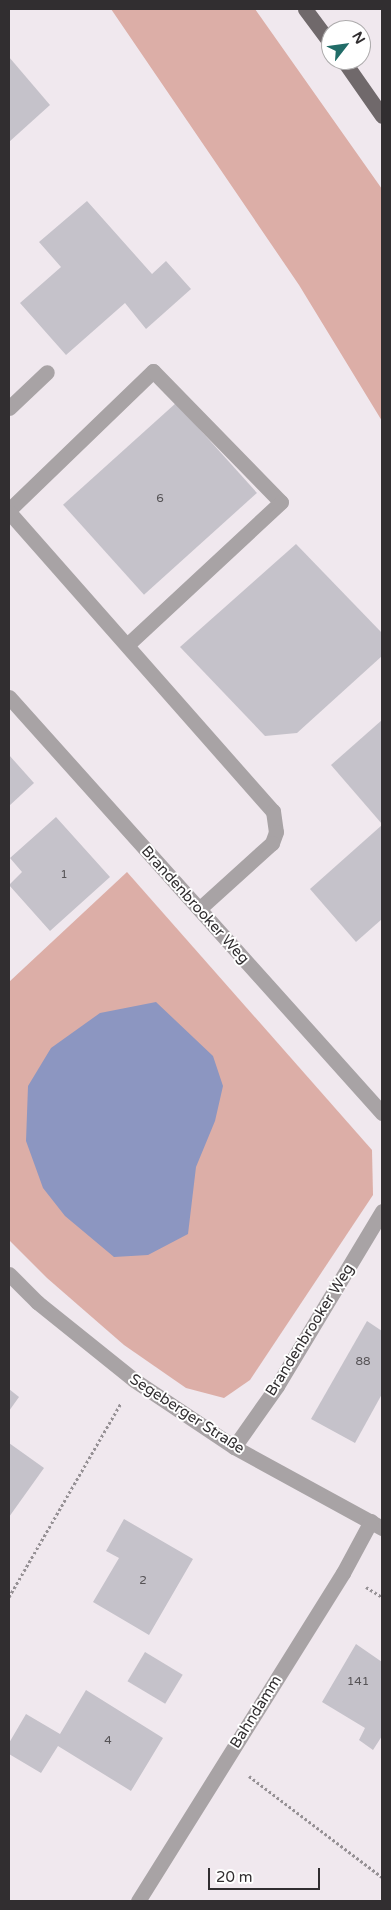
<!DOCTYPE html>
<html>
<head>
<meta charset="utf-8">
<style>
  body { margin:0 }
  #map { position:relative; width:391px; height:1910px; overflow:hidden; background:#f0e8ee; font-family:"Varela Round",sans-serif }
  div>[style] { position:absolute }
  [style*='--x'] { left:calc(var(--x)*1px); top:calc(var(--y)*1px); width:calc(var(--w)*1px); rotate:calc(var(--a)*1deg) }
  .green>* { inset:0; background:#dcaea7 }
  .water>* { inset:0; background:#8c96c1 }
  .building>* { inset:0; background:#c5c2ca; transform-origin:0 0 }
  .path>* { height:3px; margin-top:-1.5px; transform-origin:0; background:repeating-linear-gradient(90deg,#969195 0 2.5px,transparent 0 5px) }
  .minor>* { height:15px; margin:-7.5px; padding:0 7.5px; transform-origin:7.5px; border-radius:7.5px; background:#a8a3a5 }
  .major>* { height:15px; margin:-7.5px; padding:0 7.5px; transform-origin:7.5px; border-radius:7.5px; background:#70696b }
  span { translate:-50% -50%; white-space:nowrap; text-align:center; line-height:1.15; -webkit-text-stroke:4px #fff; paint-order:stroke }
  .number-label { font-size:12px; color:#565356 }
  .number-label span { -webkit-text-stroke-width:0 }
  .street-label { font-size:15px; color:#312e30 }
  .frame { position:absolute; inset:0; border:10px solid #312e30; pointer-events:none }
  .north { position:absolute; left:321px; top:20px; width:50px; height:50px; box-sizing:border-box; background:#fff; border:1px solid #adabac; border-radius:50%; rotate:60deg; font-size:14px; font-weight:700; line-height:20px; text-align:center; color:#312e30 }
  .north::after { content:''; display:block; margin:auto; width:18px; height:22px; background:#216c68; clip-path:polygon(50% 0,100% 100%,50% 72%,0 100%) }
  .scale { position:absolute; left:208px; top:1868px; width:112px; height:22px; box-sizing:border-box; border:2px solid #312e30; border-top:0; padding-left:6px; font-size:15px; line-height:18px; white-space:nowrap; color:#312e30; -webkit-text-stroke:4px #fff; paint-order:stroke }
</style>
</head>
<body>
<div id="map">
  <div class="green">
    <i style="clip-path:polygon(111px 9px,255px 9px,382px 189px,382px 421px,299px 285px)"></i>
    <i style="clip-path:polygon(127px 872px,372px 1150px,373px 1195px,250px 1380px,224px 1398px,186px 1388px,124px 1345px,47px 1278px,9px 1240px,9px 982px)"></i>
  </div>
  <div class="water">
    <i style="clip-path:polygon(156px 1002px,213px 1056px,223px 1086px,215px 1121px,196px 1167px,188px 1234px,148px 1255px,114px 1257px,65px 1216px,43px 1188px,26px 1141px,28px 1086px,51px 1048px,100px 1013px)"></i>
  </div>
  <div class="building">
    <i style="clip-path:polygon(9px 57px,50px 105px,9px 142px)"></i>
    <i style="clip-path:polygon(87px 201px,152px 274px,166px 261px,191px 289px,146px 329px,125px 303px,66px 355px,20px 303px,61px 267px,39px 242px)"></i>
    <i style="left:176px;top:403px;width:121px;height:152px;rotate:48deg"></i>
    <i style="clip-path:polygon(296px 544px,382px 633px,382px 656px,297px 733px,265px 736px,180px 647px)"></i>
    <i style="clip-path:polygon(382px 720px,382px 824px,331px 765px)"></i>
    <i style="clip-path:polygon(9px 755px,34px 783px,9px 806px)"></i>
    <i style="clip-path:polygon(56px 817px,110px 877px,50px 931px,9px 885px,22px 872px,10px 858px)"></i>
    <i style="clip-path:polygon(382px 825px,382px 919px,356px 942px,310px 889px)"></i>
    <i style="clip-path:polygon(367px 1321px,382px 1331px,382px 1394px,355px 1443px,311px 1419px)"></i>
    <i style="clip-path:polygon(9px 1389px,19px 1397px,9px 1411px)"></i>
    <i style="clip-path:polygon(9px 1443px,44px 1468px,9px 1517px)"></i>
    <i style="clip-path:polygon(124px 1519px,193px 1559px,149px 1635px,93px 1602px,119px 1558px,106px 1551px)"></i>
    <i style="clip-path:polygon(356px 1644px,382px 1662px,382px 1736px,373px 1750px,359px 1740px,365px 1728px,322px 1702px)"></i>
    <i style="left:145px;top:1652px;width:44px;height:34px;rotate:31deg"></i>
    <i style="clip-path:polygon(86px 1690px,163px 1738px,131px 1791px,58px 1746px,41px 1773px,9px 1754px,9px 1743px,26px 1714px,60px 1734px)"></i>
  </div>
  <div class="path">
    <i style="--x:366;--y:1587;--w:19;--a:32"></i>
    <i style="--x:9;--y:1597;--w:224;--a:-60"></i>
    <i style="--x:249;--y:1776;--w:167;--a:37.2"></i>
  </div>
  <div class="minor">
    <i style="--x:9;--y:408;--w:52;--a:-43.5"></i>
    <i style="--x:9;--y:510;--w:200;--a:-44"></i>
    <i style="--x:153;--y:371;--w:183;--a:45.7"></i>
    <i style="--x:281;--y:502;--w:209;--a:137.1"></i>
    <i style="--x:9;--y:512;--w:399;--a:48.6"></i>
    <i style="--x:273;--y:811;--w:21;--a:82"></i>
    <i style="--x:276;--y:832;--w:12;--a:110"></i>
    <i style="--x:272;--y:843;--w:98;--a:137.9"></i>
    <i style="--x:9;--y:697;--w:559;--a:48.12"></i>
    <i style="--x:9;--y:1274;--w:40;--a:45"></i>
    <i style="--x:37;--y:1302;--w:124;--a:38.8"></i>
    <i style="--x:134;--y:1380;--w:120;--a:33.8"></i>
    <i style="--x:234;--y:1447;--w:169;--a:28.7"></i>
    <i style="--x:234;--y:1447;--w:75;--a:-54.8"></i>
    <i style="--x:277;--y:1386;--w:204;--a:-59"></i>
    <i style="--x:138;--y:1901;--w:387;--a:-58"></i>
    <i style="--x:343;--y:1573;--w:59;--a:-61.7"></i>
  </div>
  <div class="major">
    <i style="--x:305;--y:9;--w:44;--a:53.4"></i>
    <i style="--x:343;--y:60;--w:68;--a:55.1"></i>
  </div>
  <div class="number-label">
    <span style="left:160px;top:499px">6</span>
    <span style="left:64px;top:875px">1</span>
    <span style="left:363px;top:1362px">88</span>
    <span style="left:143px;top:1581px">2</span>
    <span style="left:358px;top:1682px">141</span>
    <span style="left:108px;top:1741px">4</span>
  </div>
  <div class="street-label">
    <span style="left:195px;top:905px;rotate:48deg">Brandenbrooker Weg</span>
    <span style="left:310px;top:1330px;rotate:-58deg">Brandenbrooker Weg</span>
    <span style="left:187px;top:1414px;rotate:33deg">Segeberger Straße</span>
    <span style="left:256px;top:1712px;rotate:-58deg">Bahndamm</span>
  </div>
  <div class="frame"></div>
  <div class="north">N</div>
  <div class="scale">20 m</div>
</div>
</body>
</html>
